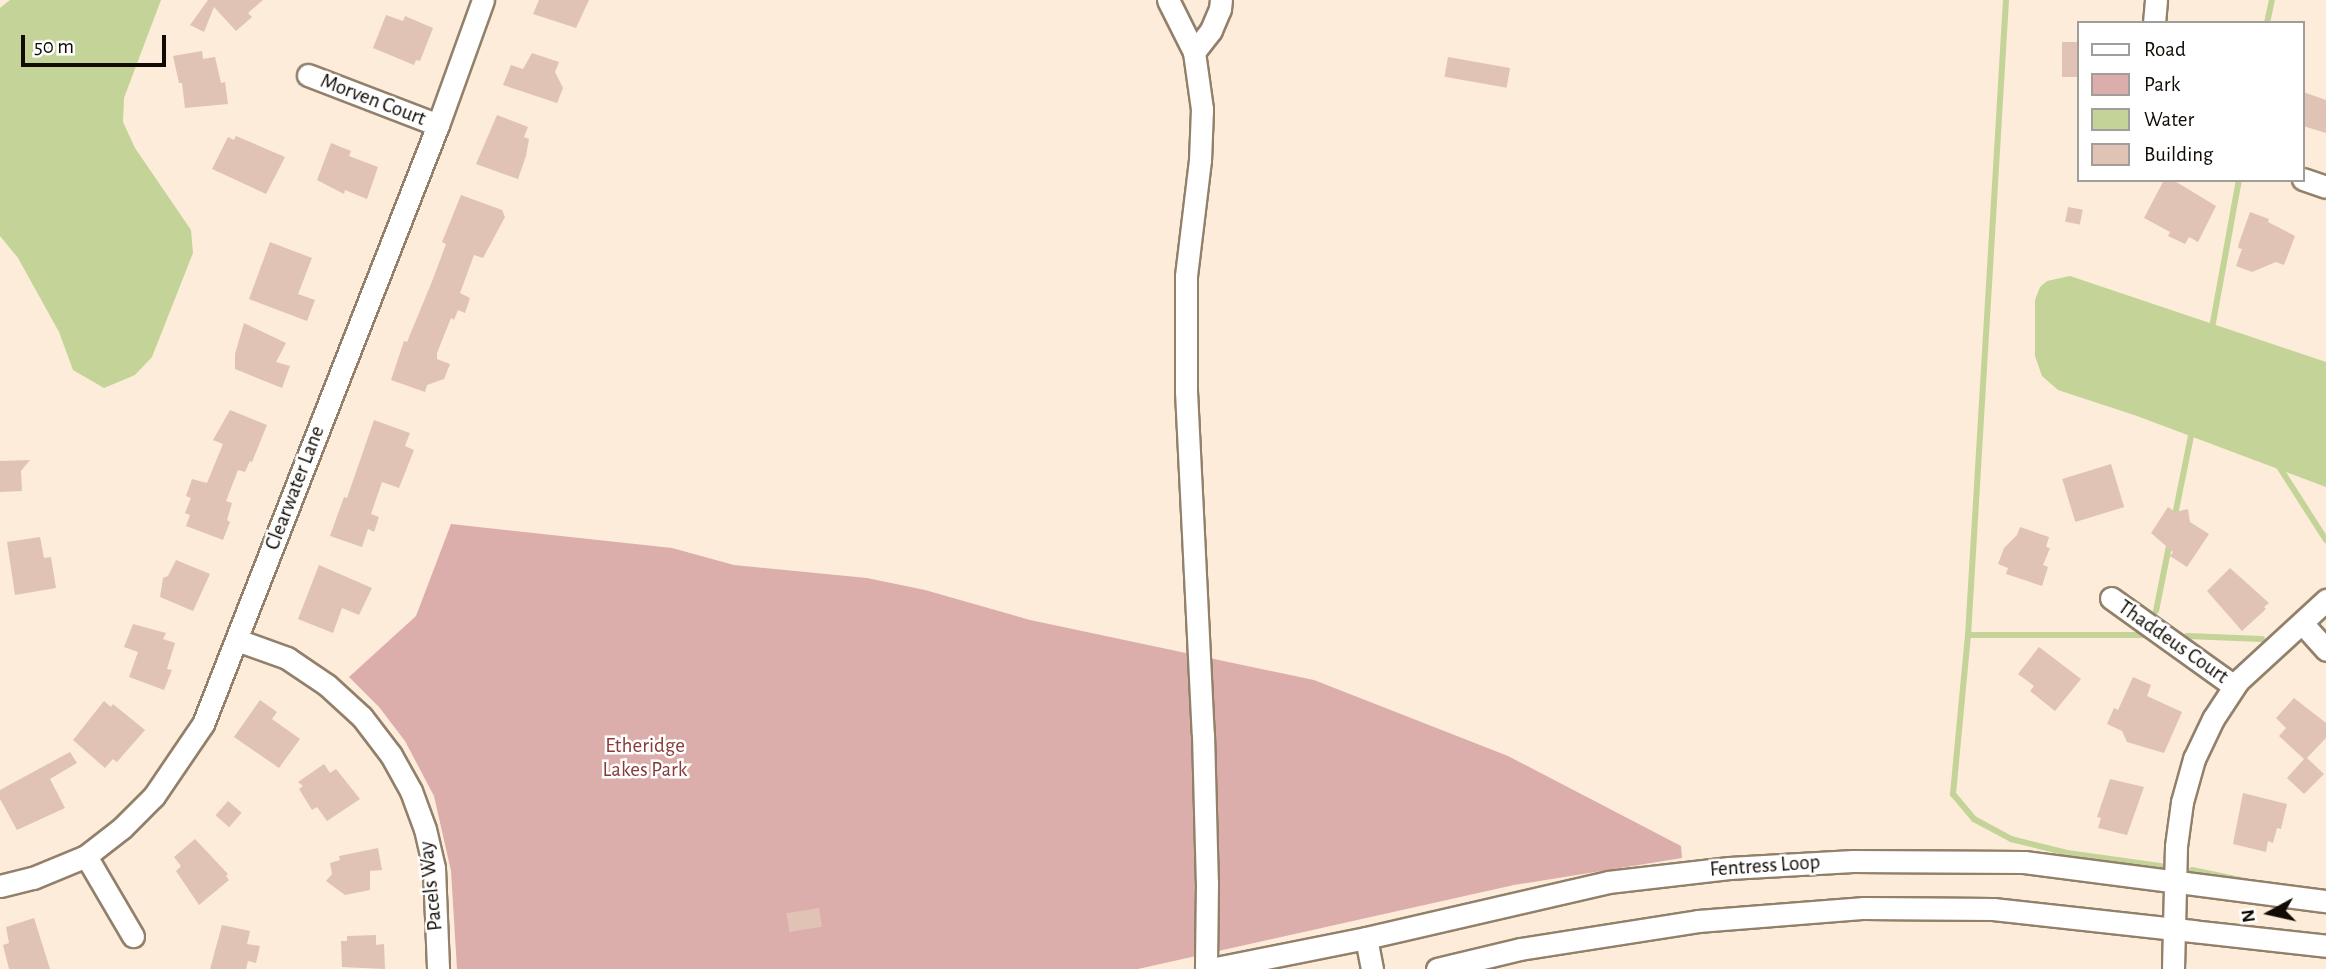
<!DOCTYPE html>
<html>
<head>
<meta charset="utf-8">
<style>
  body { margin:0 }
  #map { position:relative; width:2326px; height:969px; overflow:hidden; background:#fcecd9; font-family:"Alegreya Sans",sans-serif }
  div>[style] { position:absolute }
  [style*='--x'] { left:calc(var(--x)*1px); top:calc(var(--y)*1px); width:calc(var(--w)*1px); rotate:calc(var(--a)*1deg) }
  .green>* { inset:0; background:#dcaeab }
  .water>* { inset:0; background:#c4d398 }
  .stream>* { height:6px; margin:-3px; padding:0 3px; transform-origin:3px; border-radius:3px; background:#c4d398 }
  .building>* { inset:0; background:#e0c3b5; transform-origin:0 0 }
  .roads { filter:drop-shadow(2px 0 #92806b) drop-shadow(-2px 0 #92806b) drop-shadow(0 2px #92806b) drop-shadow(0 -2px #92806b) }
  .minor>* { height:21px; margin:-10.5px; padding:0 10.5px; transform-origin:10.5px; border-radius:10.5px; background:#fff }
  span { translate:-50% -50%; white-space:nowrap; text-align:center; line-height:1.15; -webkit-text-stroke:5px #fff; paint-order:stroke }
  .street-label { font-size:21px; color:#110b04 }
  .park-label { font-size:21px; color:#893938 }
  .legend { position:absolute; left:2077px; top:21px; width:228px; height:161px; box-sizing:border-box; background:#fff; border:2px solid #a09d9b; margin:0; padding:9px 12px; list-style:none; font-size:21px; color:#110b04 }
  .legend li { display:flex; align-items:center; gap:14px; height:35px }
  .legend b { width:35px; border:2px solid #a09d9b }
  .north { position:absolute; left:2235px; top:878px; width:70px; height:70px; -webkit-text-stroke:5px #fff; paint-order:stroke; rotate:262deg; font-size:19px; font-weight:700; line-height:28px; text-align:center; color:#110b04 }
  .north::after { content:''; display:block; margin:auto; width:24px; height:32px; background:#110b04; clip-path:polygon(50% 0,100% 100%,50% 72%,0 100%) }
  .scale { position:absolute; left:21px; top:35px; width:145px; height:32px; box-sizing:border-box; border:4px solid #110b04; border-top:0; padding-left:9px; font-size:21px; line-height:24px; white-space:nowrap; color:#110b04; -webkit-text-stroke:5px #fff; paint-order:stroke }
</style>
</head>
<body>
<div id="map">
  <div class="green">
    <i style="clip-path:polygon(451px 524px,672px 548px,734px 565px,867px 578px,925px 590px,1030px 620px,1314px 680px,1508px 756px,1681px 846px,1682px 858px,1514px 885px,1138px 969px,457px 969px,451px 871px,434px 796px,405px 741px,379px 707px,349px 677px,416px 616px)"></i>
  </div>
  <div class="water">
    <i style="clip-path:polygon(10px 0,161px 0,124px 98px,123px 122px,135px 148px,191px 230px,193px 253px,152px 357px,135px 375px,104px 388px,73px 370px,59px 332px,18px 258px,0 236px,0 8px)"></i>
    <i style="clip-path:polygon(2070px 276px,2326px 362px,2326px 487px,2137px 416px,2058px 390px,2042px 376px,2035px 356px,2035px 300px,2040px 287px,2047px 281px)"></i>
  </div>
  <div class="stream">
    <i style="--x:2006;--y:0;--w:636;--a:93.42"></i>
    <i style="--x:1968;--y:635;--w:160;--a:95.4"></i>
    <i style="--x:1953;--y:794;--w:33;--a:50"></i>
    <i style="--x:1974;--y:819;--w:42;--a:28.4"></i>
    <i style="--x:2011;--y:839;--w:58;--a:14"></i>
    <i style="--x:2067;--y:853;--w:94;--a:8"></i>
    <i style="--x:2267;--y:23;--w:24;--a:-78"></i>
    <i style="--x:2212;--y:328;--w:150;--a:-79.7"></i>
    <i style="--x:2278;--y:465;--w:89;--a:57.4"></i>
    <i style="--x:2174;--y:520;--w:91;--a:-78.6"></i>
    <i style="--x:2156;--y:611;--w:71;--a:-78.7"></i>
    <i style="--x:1968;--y:635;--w:184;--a:0"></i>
    <i style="--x:2187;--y:636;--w:75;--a:2.3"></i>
    <i style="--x:2192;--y:870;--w:54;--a:11.7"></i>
  </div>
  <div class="building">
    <i style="clip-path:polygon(208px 0,263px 0,248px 13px,252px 17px,236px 31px,214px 7px,204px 32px,190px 25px)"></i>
    <i style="clip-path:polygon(539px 0,589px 0,576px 28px,533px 14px)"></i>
    <i style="clip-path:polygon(386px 15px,403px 21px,405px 16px,433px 28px,420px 61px,416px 60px,414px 65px,373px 48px)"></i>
    <i style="left:2079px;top:42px;width:35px;height:17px;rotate:90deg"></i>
    <i style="clip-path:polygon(202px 51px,203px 59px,215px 57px,221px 83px,225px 82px,228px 104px,185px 108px,182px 83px,179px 83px,173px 56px)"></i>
    <i style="clip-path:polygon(532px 53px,559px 62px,555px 72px,563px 88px,557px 103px,503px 85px,511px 65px,523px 69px)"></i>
    <i style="left:1448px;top:57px;width:63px;height:20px;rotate:10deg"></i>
    <i style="clip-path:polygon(2303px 92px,2326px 100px,2326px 133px,2303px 126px)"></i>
    <i style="clip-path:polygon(497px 115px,528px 127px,524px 137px,529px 139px,526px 156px,518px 179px,476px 164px)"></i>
    <i style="clip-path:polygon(236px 136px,285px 157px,266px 194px,212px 169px,228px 137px,234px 140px)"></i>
    <i style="clip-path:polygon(331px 143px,351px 151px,349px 156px,378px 167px,367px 199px,345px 190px,344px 194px,317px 180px)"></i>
    <i style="clip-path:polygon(2164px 180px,2173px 180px,2216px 206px,2198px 242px,2189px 237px,2185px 244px,2168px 236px,2170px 232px,2144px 218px)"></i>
    <i style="clip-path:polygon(461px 195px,502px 210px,505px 217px,483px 258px,474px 255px,460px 293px,470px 298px,465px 313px,458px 310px,454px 320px,451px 318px,437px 353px,437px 359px,450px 364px,444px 379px,427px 385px,425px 392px,391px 380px,404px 341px,407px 342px,433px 279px,446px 244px,442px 242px)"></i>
    <i style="left:2068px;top:207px;width:15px;height:15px;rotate:11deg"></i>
    <i style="clip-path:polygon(2250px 212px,2269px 219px,2268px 222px,2295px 236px,2284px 265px,2276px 262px,2252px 272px,2236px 266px,2242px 249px,2238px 248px,2239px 243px)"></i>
    <i style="clip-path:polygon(270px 242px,312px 258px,298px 294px,315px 300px,307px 321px,249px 299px)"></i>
    <i style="clip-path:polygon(244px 323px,286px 343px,276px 362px,290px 366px,282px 388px,235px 369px,235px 354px)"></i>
    <i style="clip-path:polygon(230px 410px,267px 425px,252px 462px,250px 461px,245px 472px,238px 470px,226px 501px,232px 503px,227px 520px,230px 522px,223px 540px,186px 526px,190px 515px,185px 513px,191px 498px,186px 496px,192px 479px,207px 483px,223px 444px,213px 440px)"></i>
    <i style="clip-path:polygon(374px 420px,410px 433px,405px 446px,414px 450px,399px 488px,382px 482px,371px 514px,379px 517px,374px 532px,368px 529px,362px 547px,330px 536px,344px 497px,347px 498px)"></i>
    <i style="clip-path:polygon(30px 460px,21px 471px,22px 491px,0 492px,0 461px)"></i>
    <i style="left:2111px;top:464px;width:45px;height:51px;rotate:73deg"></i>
    <i style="clip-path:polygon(2168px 507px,2175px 512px,2188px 509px,2190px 522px,2209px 534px,2187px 567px,2170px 556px,2173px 552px,2151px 533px)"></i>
    <i style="clip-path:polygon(2020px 527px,2049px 537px,2046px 547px,2050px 548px,2043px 565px,2048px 567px,2042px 586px,2006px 574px,2008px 568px,1998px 564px,2004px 548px,2017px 535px)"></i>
    <i style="clip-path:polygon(40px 537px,44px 558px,51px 557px,56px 588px,15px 595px,7px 542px)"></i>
    <i style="clip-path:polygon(176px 560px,210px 574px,193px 611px,160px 597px,163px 578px,168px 576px)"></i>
    <i style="clip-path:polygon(319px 565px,372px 588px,359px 615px,342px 608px,333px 633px,298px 619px)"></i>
    <i style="clip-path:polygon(2230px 568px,2269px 603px,2264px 607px,2266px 609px,2242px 631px,2207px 591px)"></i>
    <i style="clip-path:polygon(133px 624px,166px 633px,163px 639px,175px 643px,167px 669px,172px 670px,164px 690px,129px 677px,138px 652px,124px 647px)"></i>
    <i style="clip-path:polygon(2039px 647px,2081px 679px,2055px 711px,2030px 691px,2034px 686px,2018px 674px)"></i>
    <i style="clip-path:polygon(2133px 677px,2151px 685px,2147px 696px,2182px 712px,2164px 753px,2127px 742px,2122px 731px,2107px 724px,2114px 708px,2118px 710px)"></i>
    <i style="clip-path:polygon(2294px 698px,2326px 723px,2326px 738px,2307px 758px,2324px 774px,2304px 794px,2287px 778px,2304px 759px,2279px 736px,2286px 728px,2276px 718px)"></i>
    <i style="clip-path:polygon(260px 700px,277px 712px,272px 719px,300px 739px,279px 768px,234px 737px)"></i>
    <i style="clip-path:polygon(104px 701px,111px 707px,113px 704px,145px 730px,117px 762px,113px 759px,105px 768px,73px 740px)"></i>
    <i style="clip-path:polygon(70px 752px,77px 763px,50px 779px,65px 808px,17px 830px,0 799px,0 790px)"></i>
    <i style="clip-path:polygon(324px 764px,330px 773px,336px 769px,360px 799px,327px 821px,317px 807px,312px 810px,299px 789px,303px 786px,298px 782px)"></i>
    <i style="clip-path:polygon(2110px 779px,2144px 787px,2127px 835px,2098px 828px,2101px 818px,2097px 817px)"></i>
    <i style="clip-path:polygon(2243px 793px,2287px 804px,2281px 829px,2277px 828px,2273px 843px,2268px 841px,2266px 852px,2233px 844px)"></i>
    <i style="left:228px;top:801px;width:18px;height:19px;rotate:41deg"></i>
    <i style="clip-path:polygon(195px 839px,228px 874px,226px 876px,229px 880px,199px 905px,176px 871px,181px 866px,174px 857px)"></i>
    <i style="clip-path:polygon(378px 848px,382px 870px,370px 871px,370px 890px,345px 895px,326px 881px,332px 874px,330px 863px,340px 860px,339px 856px)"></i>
    <i style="left:819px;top:908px;width:19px;height:33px;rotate:81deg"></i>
    <i style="clip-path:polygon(34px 918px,50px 969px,9px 969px,3px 945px,9px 943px,6px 927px)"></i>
    <i style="clip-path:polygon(222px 925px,250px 931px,247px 944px,260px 946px,256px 963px,248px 961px,246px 969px,210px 969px)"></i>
    <i style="clip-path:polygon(376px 935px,376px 945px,384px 944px,385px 969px,342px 967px,341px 941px,347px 941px,347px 936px)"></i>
  </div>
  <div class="roads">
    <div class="minor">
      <i style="--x:1168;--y:0;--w:58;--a:63.4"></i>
      <i style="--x:1194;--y:52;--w:58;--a:82"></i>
      <i style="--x:1202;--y:109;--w:51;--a:92.2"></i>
      <i style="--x:1200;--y:160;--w:117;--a:96.9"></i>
      <i style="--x:1186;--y:276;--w:115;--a:90"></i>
      <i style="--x:1186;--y:391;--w:343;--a:87.2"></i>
      <i style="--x:1203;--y:734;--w:149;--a:88.5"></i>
      <i style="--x:1207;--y:883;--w:86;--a:90.7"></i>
      <i style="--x:2154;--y:23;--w:23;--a:-85"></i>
      <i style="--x:1194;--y:52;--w:28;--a:-52"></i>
      <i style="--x:1211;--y:30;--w:23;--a:-67"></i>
      <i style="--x:1220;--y:9;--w:9;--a:-84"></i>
      <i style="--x:308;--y:75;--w:139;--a:21"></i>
      <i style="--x:2303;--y:179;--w:24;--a:19"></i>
      <i style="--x:2111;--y:598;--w:151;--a:35.6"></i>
      <i style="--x:2302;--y:623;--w:36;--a:48"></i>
      <i style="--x:237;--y:640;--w:53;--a:19.8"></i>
      <i style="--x:287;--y:658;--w:48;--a:34"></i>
      <i style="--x:327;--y:685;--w:47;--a:42.4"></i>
      <i style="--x:362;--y:717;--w:48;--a:52.7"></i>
      <i style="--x:391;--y:755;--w:41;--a:60.9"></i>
      <i style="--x:411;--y:791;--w:40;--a:69.8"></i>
      <i style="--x:425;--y:829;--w:40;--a:77"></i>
      <i style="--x:434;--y:868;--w:101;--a:87.7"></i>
      <i style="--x:86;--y:856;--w:93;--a:59.6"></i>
      <i style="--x:0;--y:886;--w:34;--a:-14"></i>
      <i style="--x:33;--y:878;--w:57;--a:-22.5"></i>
      <i style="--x:86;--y:856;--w:46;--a:-37.9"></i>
      <i style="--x:122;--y:828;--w:45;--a:-45"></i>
      <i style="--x:154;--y:796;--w:87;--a:-55.8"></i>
      <i style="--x:203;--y:724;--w:643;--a:-68.58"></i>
      <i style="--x:438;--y:125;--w:133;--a:-70.2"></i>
      <i style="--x:1366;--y:938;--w:32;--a:79"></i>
      <i style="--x:1211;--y:969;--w:158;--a:-11.3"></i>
      <i style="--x:1366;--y:938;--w:248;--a:-13"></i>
      <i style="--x:1608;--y:882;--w:122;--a:-6.6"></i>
      <i style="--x:1729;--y:868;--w:124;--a:-3.2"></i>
      <i style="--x:1853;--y:861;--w:171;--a:0.3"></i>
      <i style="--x:2024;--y:862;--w:305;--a:7.4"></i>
      <i style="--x:1437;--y:969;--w:85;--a:-13.5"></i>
      <i style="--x:1520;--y:949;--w:180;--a:-8.9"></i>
      <i style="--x:1698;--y:921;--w:167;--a:-4.5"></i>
      <i style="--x:1864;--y:908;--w:129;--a:0.4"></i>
      <i style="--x:1993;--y:909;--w:335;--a:6.3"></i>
      <i style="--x:2173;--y:969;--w:123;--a:-88.6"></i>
      <i style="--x:2176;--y:846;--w:44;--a:-82.2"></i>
      <i style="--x:2182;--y:802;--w:45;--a:-74.4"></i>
      <i style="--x:2194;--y:759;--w:44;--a:-64.6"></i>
      <i style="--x:2213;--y:719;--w:45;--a:-56.7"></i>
      <i style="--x:2238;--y:681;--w:120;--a:-42.6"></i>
    </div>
  </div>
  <div class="street-label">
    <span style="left:373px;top:100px;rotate:21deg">Morven Court</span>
    <span style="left:295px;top:488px;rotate:-69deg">Clearwater Lane</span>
    <span style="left:2173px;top:642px;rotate:35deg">Thaddeus Court</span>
    <span style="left:1765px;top:866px;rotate:-4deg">Fentress Loop</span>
    <span style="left:431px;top:886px;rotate:-96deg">Pacels Way</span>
  </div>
  <div class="park-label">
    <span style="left:645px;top:758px">Etheridge<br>Lakes Park</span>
  </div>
  <ul class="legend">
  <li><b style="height:9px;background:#fff"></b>Road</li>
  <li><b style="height:19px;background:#dcaeab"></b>Park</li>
  <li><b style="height:19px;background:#c4d398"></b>Water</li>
  <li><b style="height:19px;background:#e0c3b5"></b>Building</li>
  </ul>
  <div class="north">N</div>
  <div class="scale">50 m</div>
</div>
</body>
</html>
